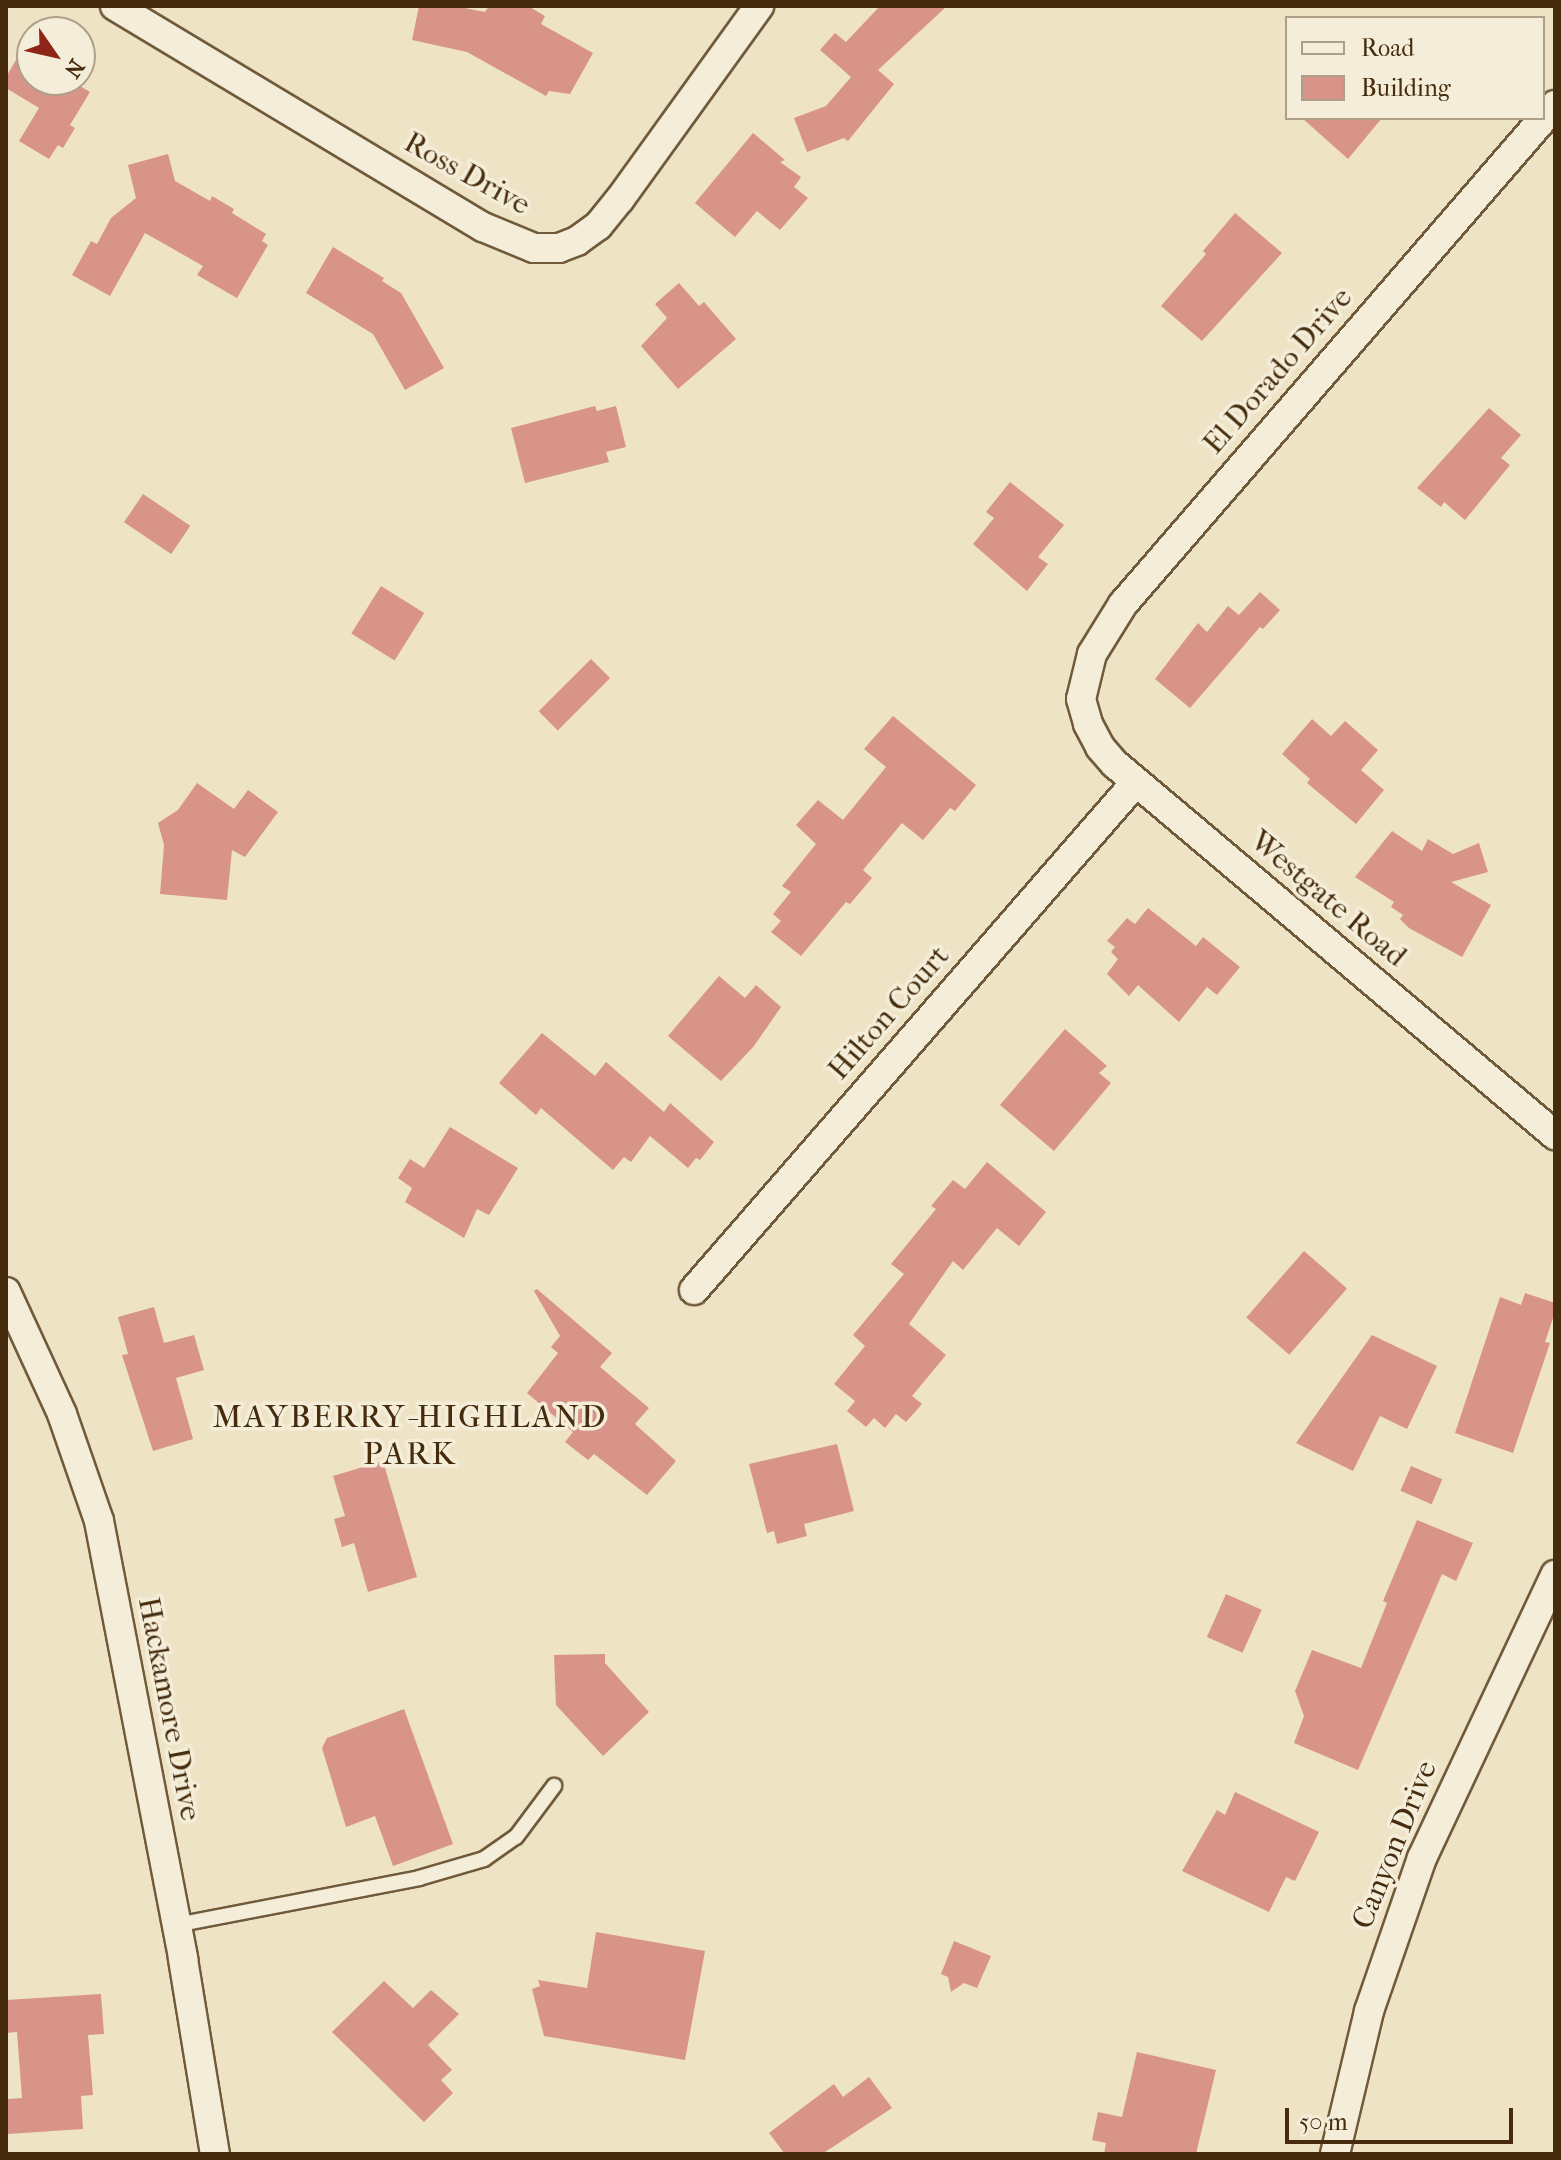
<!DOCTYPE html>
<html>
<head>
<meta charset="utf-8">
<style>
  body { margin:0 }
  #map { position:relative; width:1561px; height:2160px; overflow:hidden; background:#eee4c5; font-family:"IM FELL French Canon",serif }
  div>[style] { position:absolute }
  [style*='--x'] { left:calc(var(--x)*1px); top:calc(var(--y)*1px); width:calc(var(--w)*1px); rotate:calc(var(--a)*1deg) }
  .building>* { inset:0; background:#d89488; transform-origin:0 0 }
  .roads { filter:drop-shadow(2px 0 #705a3a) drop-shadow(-2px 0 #705a3a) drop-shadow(0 2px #705a3a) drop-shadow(0 -2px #705a3a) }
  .lane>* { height:14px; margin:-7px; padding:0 7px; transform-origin:7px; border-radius:7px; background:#f4edd9 }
  .street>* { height:28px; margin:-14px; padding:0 14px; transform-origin:14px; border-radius:14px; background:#f4edd9 }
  span { translate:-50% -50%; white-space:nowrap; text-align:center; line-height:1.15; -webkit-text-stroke:7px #f4edd9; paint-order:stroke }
  .street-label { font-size:30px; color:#462c0c }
  .neighbourhood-label { font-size:32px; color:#462c0c; letter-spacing:2px }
  .frame { position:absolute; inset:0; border:8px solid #462c0c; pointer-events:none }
  .legend { position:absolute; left:1285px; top:16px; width:260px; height:104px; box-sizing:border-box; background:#f4edd9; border:2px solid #aea087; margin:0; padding:10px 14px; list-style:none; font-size:24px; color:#462c0c }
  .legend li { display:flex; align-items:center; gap:16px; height:40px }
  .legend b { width:40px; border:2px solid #aea087 }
  .north { position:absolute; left:16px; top:16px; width:80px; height:80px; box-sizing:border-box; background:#f4edd9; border:2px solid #aea087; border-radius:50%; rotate:124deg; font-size:22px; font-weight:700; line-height:32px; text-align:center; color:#462c0c }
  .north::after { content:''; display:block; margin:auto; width:28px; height:36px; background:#8f2418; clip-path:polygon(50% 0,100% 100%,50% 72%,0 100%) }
  .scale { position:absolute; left:1285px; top:2108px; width:228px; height:36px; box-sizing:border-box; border:4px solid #462c0c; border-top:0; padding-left:10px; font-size:24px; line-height:28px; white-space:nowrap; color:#462c0c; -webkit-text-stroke:6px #f4edd9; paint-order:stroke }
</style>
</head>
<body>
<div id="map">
  <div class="building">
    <i style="clip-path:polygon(419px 6px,455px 6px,485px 12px,489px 6px,528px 6px,545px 16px,541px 24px,593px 53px,570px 94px,549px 91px,546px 96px,467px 52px,412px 40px)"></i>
    <i style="clip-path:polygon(880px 6px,947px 6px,878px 70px,894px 84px,848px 141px,844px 138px,807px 152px,794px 118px,826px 106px,851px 77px,820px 50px,835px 33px,846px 42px)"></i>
    <i style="clip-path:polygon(32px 33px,32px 80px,70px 80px,90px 92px,70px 125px,75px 128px,63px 148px,58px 145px,49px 159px,19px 141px,39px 108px,6px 88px,6px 77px)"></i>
    <i style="clip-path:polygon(1302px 118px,1382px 118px,1348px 159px)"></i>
    <i style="clip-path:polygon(753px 133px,785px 160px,780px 162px,801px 177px,794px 187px,808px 198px,780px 230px,757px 211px,735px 237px,695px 203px)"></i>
    <i style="clip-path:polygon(168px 154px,175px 181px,210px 201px,212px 196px,234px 209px,232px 213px,266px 234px,262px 241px,268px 245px,237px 298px,197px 275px,203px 266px,145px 233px,110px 296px,72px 275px,91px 241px,97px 244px,111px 218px,136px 198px,128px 165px)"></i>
    <i style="clip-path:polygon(1235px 213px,1282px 253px,1202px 341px,1161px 306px,1206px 254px,1203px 251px)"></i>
    <i style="clip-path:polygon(333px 247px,384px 278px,382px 281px,401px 293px,444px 368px,405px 390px,373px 334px,306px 293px)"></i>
    <i style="clip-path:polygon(679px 283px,699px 306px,704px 302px,736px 339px,678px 389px,641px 346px,667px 318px,655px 304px)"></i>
    <i style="clip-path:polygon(595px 406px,597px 411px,616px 406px,626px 447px,606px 452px,609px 462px,525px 483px,511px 428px)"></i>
    <i style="clip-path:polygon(1489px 408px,1521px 435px,1501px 458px,1510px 465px,1465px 520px,1444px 502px,1441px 507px,1417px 488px)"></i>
    <i style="clip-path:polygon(1010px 482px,1064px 525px,1038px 557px,1048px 564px,1027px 591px,973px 544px,994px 518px,986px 512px)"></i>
    <i style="left:143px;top:494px;width:57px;height:34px;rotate:34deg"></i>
    <i style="left:381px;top:586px;width:51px;height:56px;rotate:32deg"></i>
    <i style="clip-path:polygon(1260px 592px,1280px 610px,1263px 629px,1260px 627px,1190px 708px,1155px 679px,1198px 623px,1207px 632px,1228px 606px,1239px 615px)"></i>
    <i style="left:591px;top:659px;width:27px;height:74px;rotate:45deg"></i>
    <i style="clip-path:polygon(893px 716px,976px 785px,955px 811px,950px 808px,923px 840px,902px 823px,863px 870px,872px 878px,850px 904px,846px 902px,801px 956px,771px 932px,781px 921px,773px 914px,791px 892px,782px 886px,816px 844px,796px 825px,818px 800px,843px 820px,886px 767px,864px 749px)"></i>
    <i style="clip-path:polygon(1312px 719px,1331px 736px,1345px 721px,1378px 750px,1361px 770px,1384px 790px,1356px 824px,1307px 783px,1310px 779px,1282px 754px)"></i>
    <i style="clip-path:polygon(197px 783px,234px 809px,248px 790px,278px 812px,245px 857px,232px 850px,227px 900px,160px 894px,164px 845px,158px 823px,178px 810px)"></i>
    <i style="clip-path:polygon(1392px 831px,1422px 851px,1428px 839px,1453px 854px,1479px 843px,1488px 872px,1451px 882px,1491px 905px,1462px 957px,1409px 928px,1400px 919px,1403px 915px,1391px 907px,1394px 902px,1355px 877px)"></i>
    <i style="clip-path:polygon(1148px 908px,1196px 946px,1203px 937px,1240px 967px,1217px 995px,1207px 987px,1179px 1022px,1138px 985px,1129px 996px,1107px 974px,1118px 959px,1111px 952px,1115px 947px,1107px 941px,1127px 918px,1135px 924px)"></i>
    <i style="clip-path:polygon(719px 976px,745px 998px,756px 985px,781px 1007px,754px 1046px,721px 1081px,668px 1036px)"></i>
    <i style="clip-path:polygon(1065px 1029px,1107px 1066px,1099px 1073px,1111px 1083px,1054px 1151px,1000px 1105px)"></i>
    <i style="clip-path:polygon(542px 1033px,595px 1076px,606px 1062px,664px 1112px,670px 1103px,714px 1142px,700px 1160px,696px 1158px,688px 1168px,650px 1136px,631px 1162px,624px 1157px,613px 1170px,541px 1108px,536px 1115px,499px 1083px)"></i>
    <i style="clip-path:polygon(450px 1127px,518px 1168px,489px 1215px,477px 1209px,464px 1238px,405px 1202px,412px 1188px,398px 1178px,410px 1159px,424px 1168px)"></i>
    <i style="clip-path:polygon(987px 1162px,1046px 1212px,1019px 1246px,997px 1228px,963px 1270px,953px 1261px,909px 1324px,946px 1355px,912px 1396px,922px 1404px,906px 1422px,896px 1414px,885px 1428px,874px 1418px,866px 1427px,847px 1411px,855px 1401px,834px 1384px,865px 1346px,853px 1335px,904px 1274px,891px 1264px,936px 1209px,931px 1206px,953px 1180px,965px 1189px)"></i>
    <i style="left:1304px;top:1251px;width:57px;height:88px;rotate:41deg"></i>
    <i style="clip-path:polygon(537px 1289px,612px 1353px,600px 1367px,649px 1408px,635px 1424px,676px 1461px,647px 1495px,594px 1454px,588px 1460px,565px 1442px,573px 1432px,527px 1393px,558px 1353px,551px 1347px,560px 1336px,534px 1291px)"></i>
    <i style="clip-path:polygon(1525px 1293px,1555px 1303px,1555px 1312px,1545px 1342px,1550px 1343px,1513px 1453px,1455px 1433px,1500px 1297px,1521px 1305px)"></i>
    <i style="clip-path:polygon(154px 1307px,164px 1343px,194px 1335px,204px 1370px,176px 1378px,193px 1439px,153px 1451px,122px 1355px,128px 1354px,118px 1317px)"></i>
    <i style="clip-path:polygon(1372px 1335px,1437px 1366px,1407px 1429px,1380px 1416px,1353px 1471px,1296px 1443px)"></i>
    <i style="clip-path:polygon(837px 1444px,854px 1511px,804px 1524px,807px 1536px,777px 1544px,774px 1531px,767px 1533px,749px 1464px)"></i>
    <i style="clip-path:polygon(383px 1461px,417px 1577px,368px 1592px,354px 1543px,342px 1547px,334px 1519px,345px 1516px,333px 1476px)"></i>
    <i style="left:1411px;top:1466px;width:34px;height:27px;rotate:23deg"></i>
    <i style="clip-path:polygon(1417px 1520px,1473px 1543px,1456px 1581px,1442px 1574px,1358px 1770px,1294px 1743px,1304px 1716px,1295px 1691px,1312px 1650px,1361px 1668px,1387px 1603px,1383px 1601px)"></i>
    <i style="left:1226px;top:1594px;width:39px;height:47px;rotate:24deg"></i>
    <i style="clip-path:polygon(605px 1654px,605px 1663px,649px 1712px,603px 1756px,556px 1705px,554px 1655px)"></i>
    <i style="clip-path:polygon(404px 1709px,453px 1844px,393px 1866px,375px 1816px,346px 1827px,322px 1748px,327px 1738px)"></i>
    <i style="clip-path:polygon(1235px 1792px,1319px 1832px,1295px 1881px,1286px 1877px,1269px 1912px,1182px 1871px,1217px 1810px,1225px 1815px)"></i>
    <i style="clip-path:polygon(596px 1932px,705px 1951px,685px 2060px,544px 2036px,532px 1989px,540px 1986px,538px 1980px,587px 1988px)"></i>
    <i style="clip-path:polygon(954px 1941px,991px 1956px,977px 1988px,964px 1983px,951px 1992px,948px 1977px,941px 1974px)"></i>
    <i style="clip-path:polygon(384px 1981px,413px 2008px,431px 1990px,459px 2014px,428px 2045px,452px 2070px,441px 2080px,453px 2093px,424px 2122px,332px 2032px)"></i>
    <i style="clip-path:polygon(101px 1994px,104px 2034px,88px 2035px,93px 2095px,81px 2096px,83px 2129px,8px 2134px,8px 2099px,22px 2098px,17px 2032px,6px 2033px,6px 2000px)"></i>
    <i style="clip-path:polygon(1137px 2052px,1216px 2070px,1196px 2154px,1104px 2154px,1106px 2143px,1092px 2140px,1098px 2112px,1122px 2117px)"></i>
    <i style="clip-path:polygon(869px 2077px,892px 2108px,822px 2154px,785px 2154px,769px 2133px,834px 2084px,843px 2097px)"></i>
  </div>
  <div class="roads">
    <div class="lane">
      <i style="--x:176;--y:1925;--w:248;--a:-10.9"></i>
      <i style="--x:419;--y:1878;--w:68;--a:-16.3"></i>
      <i style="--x:484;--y:1859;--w:39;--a:-35"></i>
      <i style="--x:516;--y:1837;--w:64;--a:-53.3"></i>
    </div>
    <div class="street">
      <i style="--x:115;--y:6;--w:429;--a:31"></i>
      <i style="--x:483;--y:227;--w:55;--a:22.4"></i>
      <i style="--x:534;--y:248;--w:25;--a:0"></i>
      <i style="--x:559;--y:248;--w:19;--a:-21"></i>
      <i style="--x:577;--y:241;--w:26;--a:-36"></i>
      <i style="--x:598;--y:226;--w:35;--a:-51"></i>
      <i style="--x:620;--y:199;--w:238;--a:-54.2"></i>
      <i style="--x:1555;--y:105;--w:660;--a:130.88"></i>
      <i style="--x:1123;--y:604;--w:59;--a:121.8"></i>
      <i style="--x:1092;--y:654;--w:46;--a:103.7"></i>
      <i style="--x:1081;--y:699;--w:26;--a:74"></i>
      <i style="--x:1088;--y:724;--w:26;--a:62"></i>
      <i style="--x:1100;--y:747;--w:23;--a:49"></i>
      <i style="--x:1115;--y:764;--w:576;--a:40.14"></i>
      <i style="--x:694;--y:1290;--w:673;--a:-48.97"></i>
      <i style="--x:6;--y:1292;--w:134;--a:65.3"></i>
      <i style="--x:62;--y:1414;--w:113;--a:70.9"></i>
      <i style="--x:99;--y:1521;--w:446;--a:79.1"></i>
      <i style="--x:183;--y:1959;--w:198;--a:80.7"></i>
      <i style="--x:1335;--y:2154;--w:147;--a:-76.6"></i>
      <i style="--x:1369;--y:2011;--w:162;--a:-70.9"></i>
      <i style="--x:1422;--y:1858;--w:313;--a:-64.8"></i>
    </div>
  </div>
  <div class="street-label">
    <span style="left:467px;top:174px;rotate:29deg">Ross Drive</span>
    <span style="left:1278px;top:371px;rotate:-49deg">El Dorado Drive</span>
    <span style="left:1328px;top:899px;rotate:40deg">Westgate Road</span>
    <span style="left:889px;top:1013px;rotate:-49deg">Hilton Court</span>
    <span style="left:169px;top:1709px;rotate:79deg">Hackamore Drive</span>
    <span style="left:1395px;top:1845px;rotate:-68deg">Canyon Drive</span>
  </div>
  <div class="neighbourhood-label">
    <span style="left:410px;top:1436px">MAYBERRY-HIGHLAND<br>PARK</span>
  </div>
  <div class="frame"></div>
  <ul class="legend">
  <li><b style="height:10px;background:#f4edd9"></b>Road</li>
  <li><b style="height:22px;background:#d89488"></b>Building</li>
  </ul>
  <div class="north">N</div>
  <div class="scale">50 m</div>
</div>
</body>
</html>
